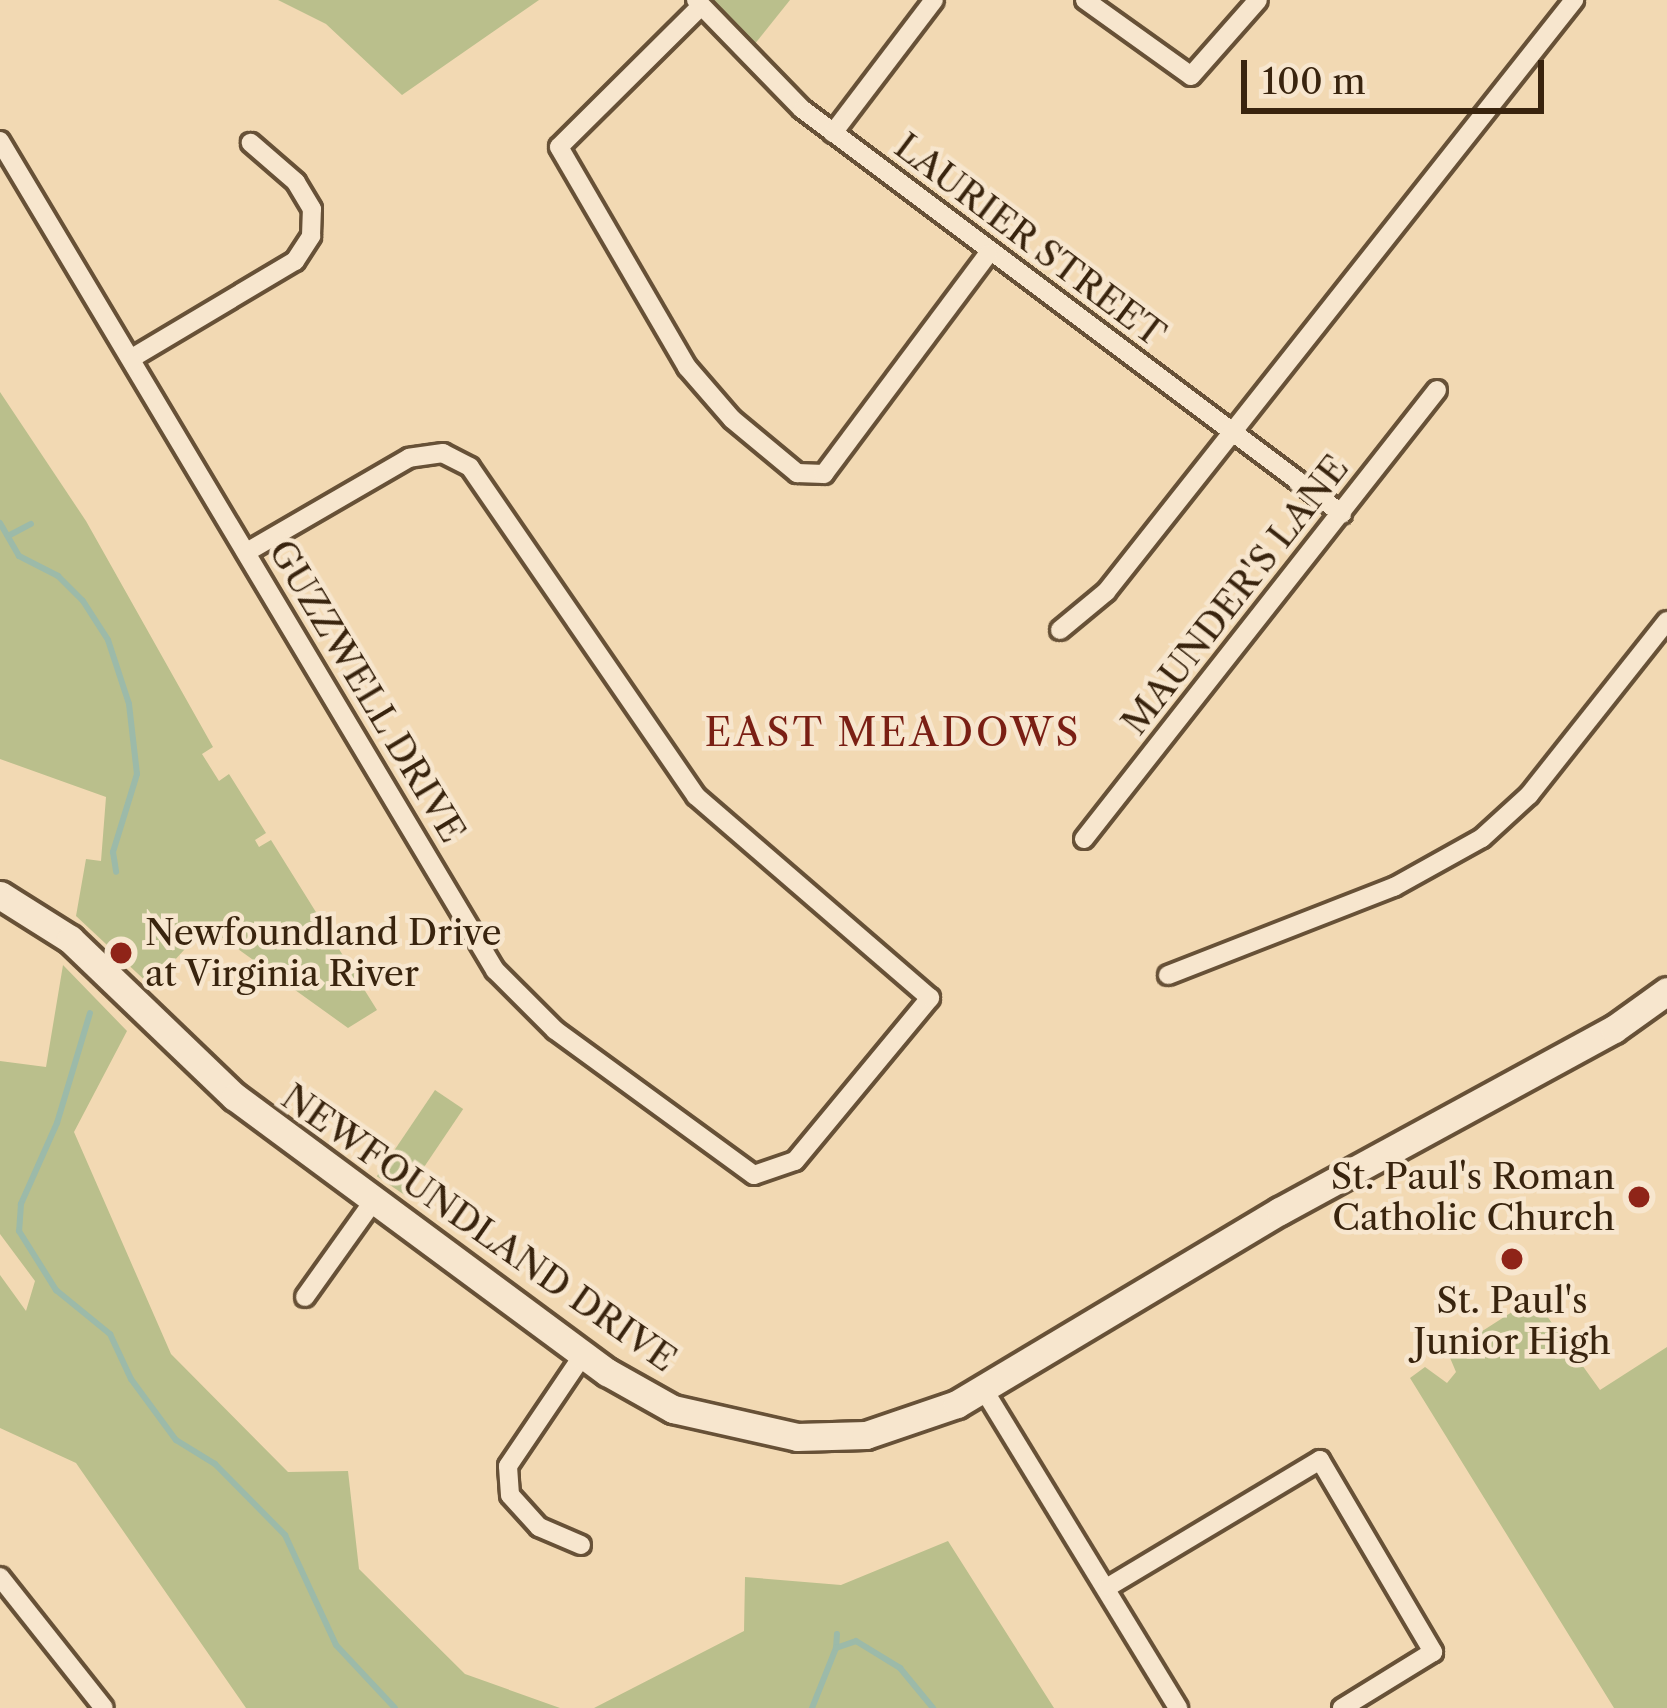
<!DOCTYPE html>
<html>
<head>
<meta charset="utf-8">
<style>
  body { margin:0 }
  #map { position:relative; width:1667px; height:1708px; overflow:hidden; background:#f2d9b3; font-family:"Libre Caslon Text",serif }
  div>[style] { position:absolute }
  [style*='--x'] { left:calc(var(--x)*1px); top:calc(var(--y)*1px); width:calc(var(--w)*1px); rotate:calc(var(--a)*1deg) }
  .green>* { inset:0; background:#babf8c; transform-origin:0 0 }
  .stream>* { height:6px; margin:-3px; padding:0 3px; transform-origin:3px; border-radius:3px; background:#9cbaa9 }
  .roads { filter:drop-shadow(3px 0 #675137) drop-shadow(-3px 0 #675137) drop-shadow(0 3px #675137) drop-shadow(0 -3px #675137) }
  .street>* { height:18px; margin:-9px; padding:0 9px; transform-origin:9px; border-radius:9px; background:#f7e6ce }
  .secondary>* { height:27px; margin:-13.5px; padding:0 13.5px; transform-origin:13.5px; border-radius:13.5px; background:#f7e6ce }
  .dots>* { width:33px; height:33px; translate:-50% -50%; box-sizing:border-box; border:6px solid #f7e6ce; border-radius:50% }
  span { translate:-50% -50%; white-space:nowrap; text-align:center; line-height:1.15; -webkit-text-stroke:9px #f7e6ce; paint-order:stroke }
  .street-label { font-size:36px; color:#39240e }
  .poi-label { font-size:36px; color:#39240e }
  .left { translate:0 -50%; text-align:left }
  .right { translate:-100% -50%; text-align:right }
  .neighbourhood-label { font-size:39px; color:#7a1f14; letter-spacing:3px }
  .scale { position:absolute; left:1241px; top:60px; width:303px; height:54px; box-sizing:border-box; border:6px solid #39240e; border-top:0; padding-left:15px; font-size:36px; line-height:42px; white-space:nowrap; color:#39240e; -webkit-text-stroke:9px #f7e6ce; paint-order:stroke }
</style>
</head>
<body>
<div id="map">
  <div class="green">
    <i style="clip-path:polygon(278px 0,539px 0,402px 95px,326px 24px)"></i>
    <i style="clip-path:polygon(696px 0,790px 0,746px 55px)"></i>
    <i style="clip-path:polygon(0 392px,86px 521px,213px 747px,202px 754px,219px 781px,229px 774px,266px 833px,255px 840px,259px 847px,271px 840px,377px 1010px,348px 1028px,206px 926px,151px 986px,76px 916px,86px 859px,101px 861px,106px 797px,0 759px)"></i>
    <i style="clip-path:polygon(63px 965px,127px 1031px,74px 1132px,171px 1354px,288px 1472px,348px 1471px,359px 1569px,465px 1674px,560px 1708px,246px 1708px,76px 1463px,0 1428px,0 1275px,26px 1311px,35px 1281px,0 1234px,0 1061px,46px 1067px)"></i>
    <i style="left:435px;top:1090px;width:34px;height:104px;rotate:34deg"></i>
    <i style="clip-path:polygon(1534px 1298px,1600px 1390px,1667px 1347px,1667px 1708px,1614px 1708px,1410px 1378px,1425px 1367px,1447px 1383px,1456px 1372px,1448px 1353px)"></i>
    <i style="clip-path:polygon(948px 1541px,1054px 1708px,594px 1708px,744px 1631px,745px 1577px,841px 1585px)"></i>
  </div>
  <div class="stream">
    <i style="--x:0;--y:523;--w:38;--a:60"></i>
    <i style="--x:19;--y:556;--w:44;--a:27.1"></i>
    <i style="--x:58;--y:576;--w:35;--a:45"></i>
    <i style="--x:83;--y:601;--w:46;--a:57.3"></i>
    <i style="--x:108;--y:640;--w:67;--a:71.8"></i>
    <i style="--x:129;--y:704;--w:70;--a:83.5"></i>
    <i style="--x:137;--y:774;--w:82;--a:107.1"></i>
    <i style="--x:113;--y:852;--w:20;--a:81"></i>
    <i style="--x:8;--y:536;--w:26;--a:-28"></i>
    <i style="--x:90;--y:1013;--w:115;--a:106.7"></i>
    <i style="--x:57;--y:1123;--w:89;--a:114"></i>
    <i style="--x:21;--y:1204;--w:27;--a:94"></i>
    <i style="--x:19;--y:1231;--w:70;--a:57.9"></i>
    <i style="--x:56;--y:1290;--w:70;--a:39.2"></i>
    <i style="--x:110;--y:1334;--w:50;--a:65"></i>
    <i style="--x:131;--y:1379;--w:76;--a:53.6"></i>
    <i style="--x:176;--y:1440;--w:46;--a:31.6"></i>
    <i style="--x:215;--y:1464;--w:100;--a:45.4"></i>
    <i style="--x:285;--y:1535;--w:121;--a:65.1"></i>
    <i style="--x:336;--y:1645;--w:86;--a:46.9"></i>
    <i style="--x:836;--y:1648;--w:14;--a:-86"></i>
    <i style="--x:812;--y:1708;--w:65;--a:-68.2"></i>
    <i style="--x:836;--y:1648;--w:21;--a:-19"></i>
    <i style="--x:856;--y:1641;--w:52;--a:31.5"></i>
    <i style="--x:900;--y:1668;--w:52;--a:50.5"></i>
  </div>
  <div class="roads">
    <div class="street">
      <i style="--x:696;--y:0;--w:152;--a:45.8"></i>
      <i style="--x:802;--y:109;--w:675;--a:36.87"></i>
      <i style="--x:1085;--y:0;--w:130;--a:35.6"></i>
      <i style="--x:1191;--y:76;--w:101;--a:-48.6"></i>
      <i style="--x:701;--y:6;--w:200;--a:135.2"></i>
      <i style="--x:559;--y:147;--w:255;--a:59.8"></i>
      <i style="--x:687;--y:367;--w:69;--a:49.1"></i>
      <i style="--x:732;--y:419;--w:85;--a:39.7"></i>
      <i style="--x:797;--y:473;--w:27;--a:2"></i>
      <i style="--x:824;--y:474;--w:274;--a:-53.3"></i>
      <i style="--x:833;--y:133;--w:167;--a:-52.8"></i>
      <i style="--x:0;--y:141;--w:966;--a:59.16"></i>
      <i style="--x:495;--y:970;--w:85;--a:45"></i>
      <i style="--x:555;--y:1030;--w:246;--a:36.1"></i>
      <i style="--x:754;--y:1175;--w:43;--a:-18.9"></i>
      <i style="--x:795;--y:1161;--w:212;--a:-50.4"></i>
      <i style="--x:930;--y:998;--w:309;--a:-139.2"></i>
      <i style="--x:696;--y:796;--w:399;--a:-124.5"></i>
      <i style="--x:470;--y:467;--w:30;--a:-153"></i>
      <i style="--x:443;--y:453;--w:34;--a:172"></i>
      <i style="--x:409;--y:458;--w:187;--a:149.9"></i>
      <i style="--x:132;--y:358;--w:190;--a:-30.8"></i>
      <i style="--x:295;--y:261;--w:30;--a:-57"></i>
      <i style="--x:311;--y:236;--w:27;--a:-88"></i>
      <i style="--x:312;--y:209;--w:31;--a:-121"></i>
      <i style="--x:296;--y:182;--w:60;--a:-139.1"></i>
      <i style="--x:1060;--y:630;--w:60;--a:-39.6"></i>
      <i style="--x:1106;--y:592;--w:755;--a:-51.67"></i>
      <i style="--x:1084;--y:839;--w:571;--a:-51.83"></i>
      <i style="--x:1168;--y:975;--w:243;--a:-21.3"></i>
      <i style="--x:1394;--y:887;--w:101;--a:-29.1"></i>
      <i style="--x:1482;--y:838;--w:64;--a:-42.5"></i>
      <i style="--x:1529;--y:795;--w:222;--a:-51.6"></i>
      <i style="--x:305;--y:1297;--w:115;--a:-54.5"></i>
      <i style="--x:984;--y:1390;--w:373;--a:58.6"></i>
      <i style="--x:581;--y:1545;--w:46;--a:-156.8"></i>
      <i style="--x:539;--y:1527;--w:43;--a:-132.2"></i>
      <i style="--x:510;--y:1495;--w:29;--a:-94"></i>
      <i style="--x:508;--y:1466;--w:134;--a:-56"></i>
      <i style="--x:0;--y:1577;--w:167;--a:51.6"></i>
      <i style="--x:1108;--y:1587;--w:247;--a:-30.9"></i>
      <i style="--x:1320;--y:1460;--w:223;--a:59.5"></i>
      <i style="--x:1433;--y:1652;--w:107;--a:148.4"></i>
    </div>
    <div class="secondary">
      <i style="--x:0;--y:895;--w:83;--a:32.2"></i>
      <i style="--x:70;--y:939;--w:228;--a:43.8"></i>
      <i style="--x:235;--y:1097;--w:463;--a:36.5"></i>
      <i style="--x:607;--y:1372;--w:76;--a:29.3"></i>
      <i style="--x:673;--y:1409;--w:127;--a:12.7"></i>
      <i style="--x:797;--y:1437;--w:69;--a:-1.7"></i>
      <i style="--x:866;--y:1435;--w:96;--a:-18.8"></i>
      <i style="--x:957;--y:1404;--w:376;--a:-30.9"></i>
      <i style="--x:1280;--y:1211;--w:380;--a:-28.6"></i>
      <i style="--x:1614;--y:1029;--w:65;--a:-35.6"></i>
    </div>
  </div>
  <div class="dots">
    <i style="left:121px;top:953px;background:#8f2418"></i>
    <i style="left:1639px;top:1197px;background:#8f2418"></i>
    <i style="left:1512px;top:1259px;background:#8f2418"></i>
  </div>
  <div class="street-label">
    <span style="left:1030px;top:240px;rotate:37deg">LAURIER STREET</span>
    <span style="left:1235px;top:595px;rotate:-52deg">MAUNDER'S LANE</span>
    <span style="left:367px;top:691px;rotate:59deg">GUZZWELL DRIVE</span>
    <span style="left:479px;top:1228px;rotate:35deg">NEWFOUNDLAND DRIVE</span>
  </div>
  <div class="poi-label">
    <span class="left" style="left:145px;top:953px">Newfoundland Drive<br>at Virginia River</span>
    <span class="right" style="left:1615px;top:1197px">St. Paul's Roman<br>Catholic Church</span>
    <span style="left:1512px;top:1321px">St. Paul's<br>Junior High</span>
  </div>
  <div class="neighbourhood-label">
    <span style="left:893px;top:732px">EAST MEADOWS</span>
  </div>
  <div class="scale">100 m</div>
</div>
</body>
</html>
